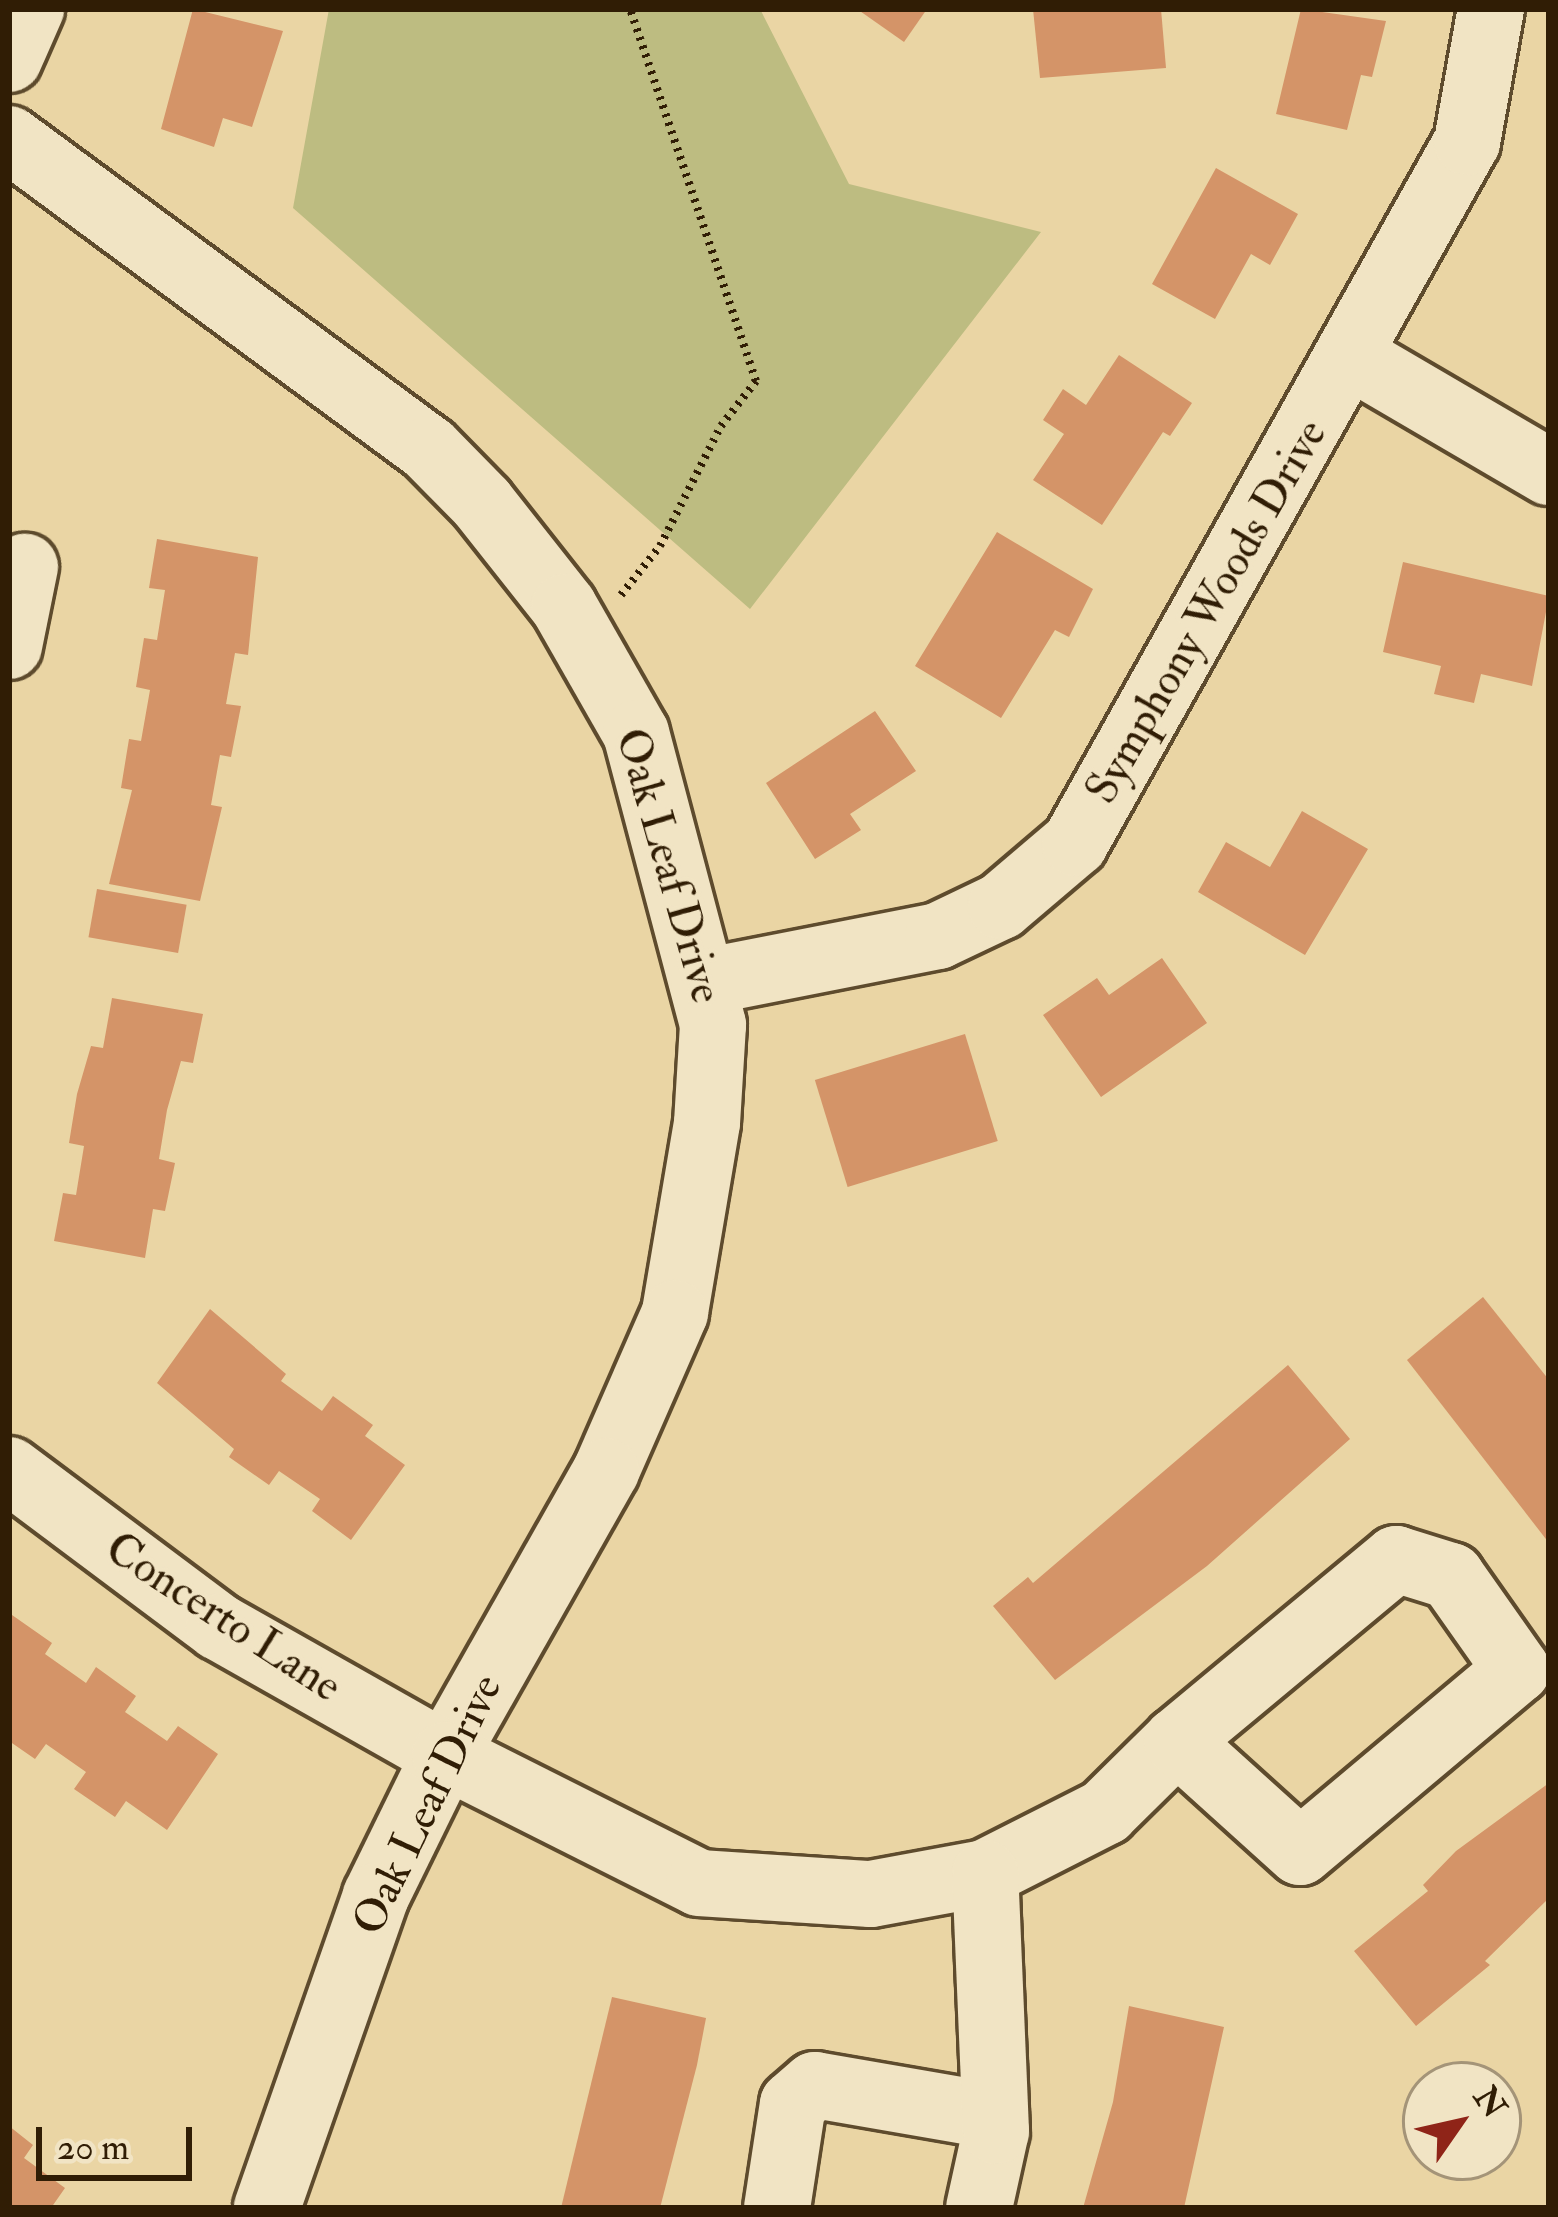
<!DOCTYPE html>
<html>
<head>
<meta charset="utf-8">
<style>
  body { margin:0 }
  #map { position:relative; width:1558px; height:2217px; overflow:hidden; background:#ead5a4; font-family:"IM FELL Double Pica",serif }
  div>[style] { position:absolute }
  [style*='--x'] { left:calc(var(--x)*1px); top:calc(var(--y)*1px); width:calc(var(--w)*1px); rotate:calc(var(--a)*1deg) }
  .green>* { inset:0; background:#bdbc81 }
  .building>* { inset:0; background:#d49468; transform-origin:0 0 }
  .path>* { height:8px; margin-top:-4px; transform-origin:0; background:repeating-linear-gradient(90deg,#301d05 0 3px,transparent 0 9px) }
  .roads { filter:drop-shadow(3px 0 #5e4b2d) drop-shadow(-3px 0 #5e4b2d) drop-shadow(0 3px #5e4b2d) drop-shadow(0 -3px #5e4b2d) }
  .minor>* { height:66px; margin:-33px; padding:0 33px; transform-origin:33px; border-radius:33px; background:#f1e4c4 }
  span { translate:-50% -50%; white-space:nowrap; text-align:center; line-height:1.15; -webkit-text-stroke:9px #f1e4c4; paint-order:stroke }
  .street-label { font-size:45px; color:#301d05 }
  .frame { position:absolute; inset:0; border:12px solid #301d05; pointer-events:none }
  .north { position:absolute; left:1402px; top:2061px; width:120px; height:120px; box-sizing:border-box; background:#f1e4c4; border:3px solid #a49478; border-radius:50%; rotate:56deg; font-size:33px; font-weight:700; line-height:48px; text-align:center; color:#301d05 }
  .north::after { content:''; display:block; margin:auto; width:42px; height:54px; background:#8f2418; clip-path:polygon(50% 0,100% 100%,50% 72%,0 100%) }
  .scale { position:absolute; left:36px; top:2127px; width:156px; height:54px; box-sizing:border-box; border:6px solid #301d05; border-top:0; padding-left:15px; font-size:36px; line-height:42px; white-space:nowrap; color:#301d05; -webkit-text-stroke:9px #f1e4c4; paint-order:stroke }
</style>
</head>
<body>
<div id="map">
  <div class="green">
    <i style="clip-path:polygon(329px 9px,760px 9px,849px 184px,1041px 232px,750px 609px,293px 208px)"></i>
  </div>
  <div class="building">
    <i style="clip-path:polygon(193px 9px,283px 31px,252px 127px,223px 118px,214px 147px,161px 129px)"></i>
    <i style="clip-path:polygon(857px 9px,927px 9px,904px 42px)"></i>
    <i style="clip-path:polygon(1033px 9px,1161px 9px,1166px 68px,1040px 78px)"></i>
    <i style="clip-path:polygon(1301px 9px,1386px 21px,1372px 77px,1361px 75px,1347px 130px,1276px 114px)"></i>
    <i style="clip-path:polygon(1216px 168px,1298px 214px,1270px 265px,1251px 254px,1215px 319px,1152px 284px)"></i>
    <i style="clip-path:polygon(1119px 355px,1192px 403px,1170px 436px,1163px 432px,1102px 525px,1033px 480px,1064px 434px,1043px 420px,1063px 389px,1086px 405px)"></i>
    <i style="clip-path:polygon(997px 532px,1093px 589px,1069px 637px,1055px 630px,1001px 718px,915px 666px)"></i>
    <i style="clip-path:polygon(157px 539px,258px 557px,248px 655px,235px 653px,226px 704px,241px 706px,231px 757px,220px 755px,211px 805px,222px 807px,200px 901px,109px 884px,132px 790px,121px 788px,129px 739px,141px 741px,150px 690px,136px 687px,144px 638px,157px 640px,165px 590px,149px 588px)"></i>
    <i style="clip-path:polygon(1403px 562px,1549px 596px,1532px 686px,1481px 674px,1474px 703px,1434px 694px,1441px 666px,1383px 652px)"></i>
    <i style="clip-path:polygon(875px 711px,916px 771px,850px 814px,861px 830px,815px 859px,766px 783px)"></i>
    <i style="clip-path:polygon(1302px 811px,1368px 849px,1305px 955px,1198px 892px,1226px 842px,1270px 867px)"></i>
    <i style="left:97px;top:889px;width:91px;height:49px;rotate:10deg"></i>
    <i style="clip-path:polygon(1162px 958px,1207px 1023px,1101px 1097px,1043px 1015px,1097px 978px,1109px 995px)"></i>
    <i style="clip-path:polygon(112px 998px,203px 1014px,193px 1063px,181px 1061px,167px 1110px,159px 1159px,175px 1163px,165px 1211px,153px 1209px,145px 1258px,54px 1241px,63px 1193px,76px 1195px,84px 1146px,69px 1143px,77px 1094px,91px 1046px,103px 1048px)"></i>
    <i style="left:965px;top:1034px;width:112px;height:157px;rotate:73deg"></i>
    <i style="clip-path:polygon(1483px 1297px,1549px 1380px,1549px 1543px,1407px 1360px)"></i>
    <i style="clip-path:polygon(210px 1309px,286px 1374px,281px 1381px,322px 1411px,333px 1396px,373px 1425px,365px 1436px,405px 1465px,351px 1540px,312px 1511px,320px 1499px,279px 1471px,269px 1485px,229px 1457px,234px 1449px,157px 1383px)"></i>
    <i style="clip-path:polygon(1288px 1365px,1350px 1439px,1207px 1566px,1055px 1680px,993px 1606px,1028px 1577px,1033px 1583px)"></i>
    <i style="clip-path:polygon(12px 1615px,52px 1643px,45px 1654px,86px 1683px,96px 1667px,136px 1696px,125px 1712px,167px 1741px,178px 1726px,218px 1754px,167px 1830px,126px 1801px,115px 1817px,74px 1789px,86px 1772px,46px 1744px,35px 1759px,9px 1741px)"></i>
    <i style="clip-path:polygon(1549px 1783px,1549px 1898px,1485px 1961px,1490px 1965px,1416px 2026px,1354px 1951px,1428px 1891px,1423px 1885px,1456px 1851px)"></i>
    <i style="clip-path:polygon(612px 1997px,706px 2018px,697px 2065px,660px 2208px,561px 2208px)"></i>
    <i style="clip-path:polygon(1129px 2006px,1224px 2027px,1184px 2208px,1083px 2208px,1113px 2102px)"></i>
    <i style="clip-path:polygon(9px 2126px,33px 2145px,24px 2158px,65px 2188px,51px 2208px,9px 2208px)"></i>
  </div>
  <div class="path">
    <i style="--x:621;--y:595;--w:63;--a:-51.5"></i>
    <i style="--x:660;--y:546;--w:135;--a:-63.1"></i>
    <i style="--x:721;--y:426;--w:57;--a:-52.1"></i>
    <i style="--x:756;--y:381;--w:393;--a:-108.7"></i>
  </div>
  <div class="roads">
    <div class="minor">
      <i style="--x:9;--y:59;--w:55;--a:-66.3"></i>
      <i style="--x:9;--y:139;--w:522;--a:36.43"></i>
      <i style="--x:429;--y:449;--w:76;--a:45.5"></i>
      <i style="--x:482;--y:503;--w:132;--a:51.7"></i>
      <i style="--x:564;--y:607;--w:145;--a:60.3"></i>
      <i style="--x:636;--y:733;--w:302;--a:75.2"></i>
      <i style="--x:713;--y:1025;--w:98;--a:93.5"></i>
      <i style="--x:707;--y:1123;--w:193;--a:99.6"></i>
      <i style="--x:675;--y:1313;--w:172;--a:113.6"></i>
      <i style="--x:606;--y:1471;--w:326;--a:119.5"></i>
      <i style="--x:445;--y:1755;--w:157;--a:116.1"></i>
      <i style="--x:376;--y:1896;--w:330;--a:109.3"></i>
      <i style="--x:1352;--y:357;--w:228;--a:30.3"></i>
      <i style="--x:9;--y:646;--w:81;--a:-78.6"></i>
      <i style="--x:704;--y:982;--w:238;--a:-11.1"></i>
      <i style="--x:938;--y:936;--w:70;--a:-25.5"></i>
      <i style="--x:1001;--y:906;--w:97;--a:-40.4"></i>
      <i style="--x:1075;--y:843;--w:803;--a:-60.79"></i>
      <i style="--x:1467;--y:142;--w:135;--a:-79.8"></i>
      <i style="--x:9;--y:1470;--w:262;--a:36.8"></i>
      <i style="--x:219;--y:1627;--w:260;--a:29.5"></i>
      <i style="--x:445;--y:1755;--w:284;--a:26.7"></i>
      <i style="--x:699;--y:1883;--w:172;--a:3.7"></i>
      <i style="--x:871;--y:1894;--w:116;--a:-10.4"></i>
      <i style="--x:985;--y:1873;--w:135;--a:-26.9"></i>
      <i style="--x:1105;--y:1812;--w:101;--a:-44.6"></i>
      <i style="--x:1177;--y:1741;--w:285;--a:-39.7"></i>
      <i style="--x:1396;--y:1559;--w:58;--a:17.2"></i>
      <i style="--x:1451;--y:1576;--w:115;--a:54.9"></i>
      <i style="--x:1517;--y:1670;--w:283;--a:140"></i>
      <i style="--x:1300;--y:1852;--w:166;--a:-137.9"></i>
      <i style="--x:777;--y:2208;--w:105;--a:-81.3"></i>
      <i style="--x:793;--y:2104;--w:29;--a:-41"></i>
      <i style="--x:815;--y:2085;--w:182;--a:9.8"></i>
      <i style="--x:979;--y:2208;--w:79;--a:-77.6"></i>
      <i style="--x:996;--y:2131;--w:258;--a:-92.4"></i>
    </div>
  </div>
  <div class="street-label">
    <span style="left:1207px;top:612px;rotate:-60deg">Symphony Woods Drive</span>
    <span style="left:668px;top:866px;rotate:74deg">Oak Leaf Drive</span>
    <span style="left:223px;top:1618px;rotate:33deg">Concerto Lane</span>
    <span style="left:428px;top:1805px;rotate:-64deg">Oak Leaf Drive</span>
  </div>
  <div class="frame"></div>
  <div class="north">N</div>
  <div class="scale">20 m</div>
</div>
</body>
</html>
